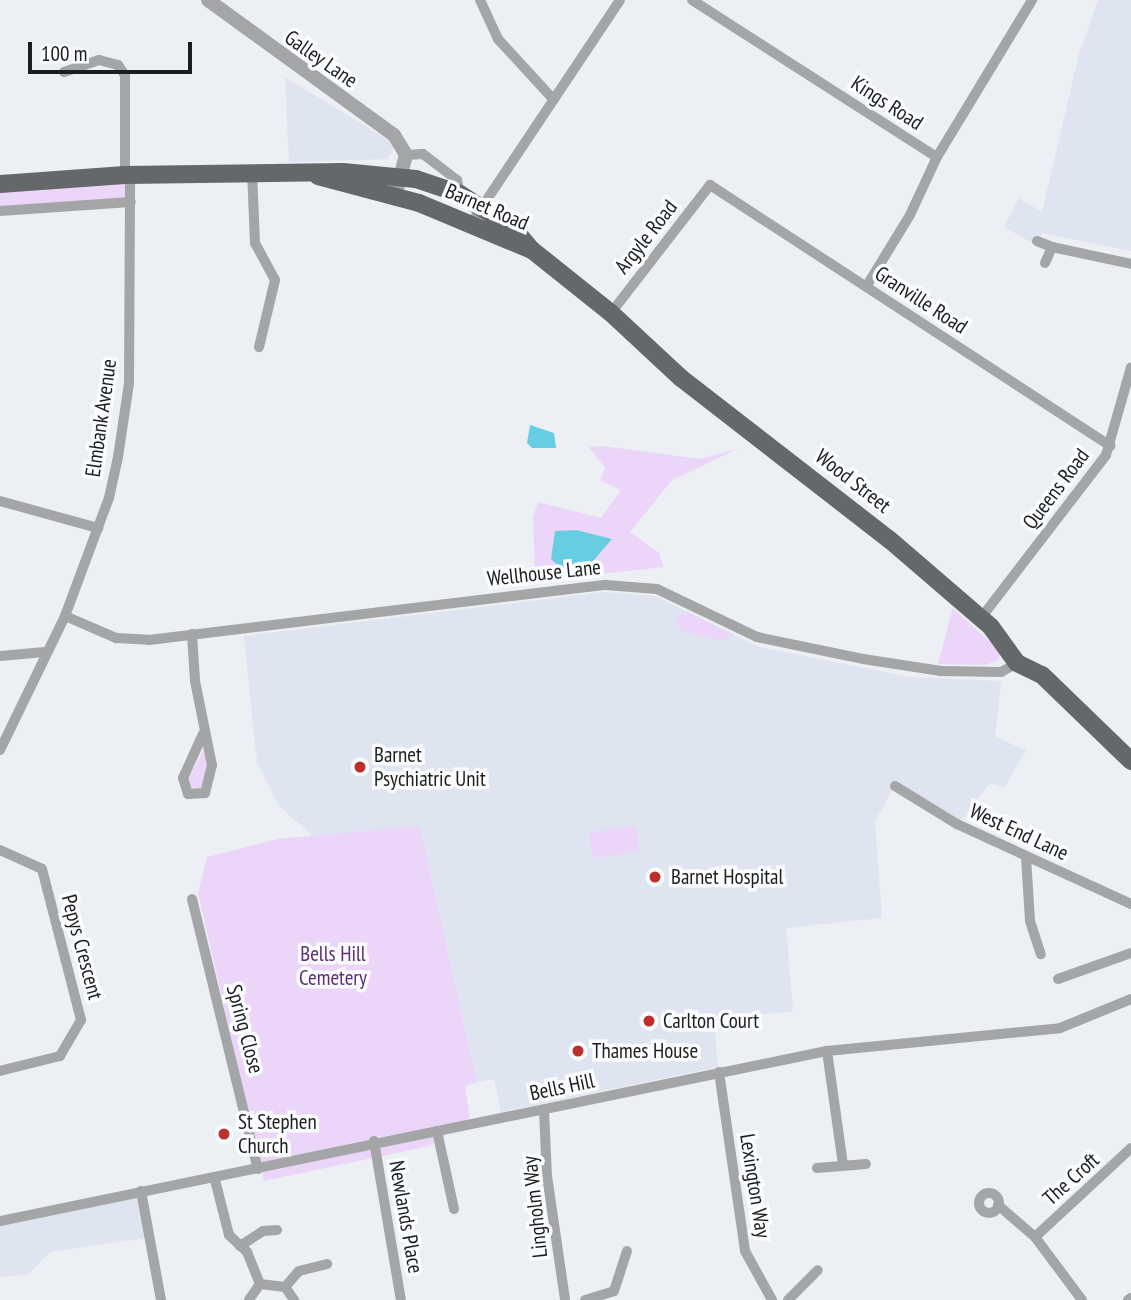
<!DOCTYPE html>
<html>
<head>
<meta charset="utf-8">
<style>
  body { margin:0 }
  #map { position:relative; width:1131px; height:1300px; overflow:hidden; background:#eceff3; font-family:"PT Sans Narrow",sans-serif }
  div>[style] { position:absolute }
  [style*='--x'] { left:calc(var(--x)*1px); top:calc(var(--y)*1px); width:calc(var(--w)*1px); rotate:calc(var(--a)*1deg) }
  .built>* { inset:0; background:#dfe5f0 }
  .green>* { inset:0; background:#ebd6f9; transform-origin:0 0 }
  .water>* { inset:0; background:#67cee1 }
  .minor>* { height:10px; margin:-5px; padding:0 5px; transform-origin:5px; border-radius:5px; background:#a3a5a6 }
  .minor>.ring { margin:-5px; padding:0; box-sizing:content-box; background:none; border:10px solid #a3a5a6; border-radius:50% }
  .tertiary>* { height:14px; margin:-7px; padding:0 7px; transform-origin:7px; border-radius:7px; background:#a3a5a6 }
  .primary>* { height:18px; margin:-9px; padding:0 9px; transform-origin:9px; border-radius:9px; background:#65686a }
  .dots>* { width:19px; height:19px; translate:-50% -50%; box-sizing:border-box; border:4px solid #fafcfe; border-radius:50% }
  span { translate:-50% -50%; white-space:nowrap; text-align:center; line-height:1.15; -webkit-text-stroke:7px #fafcfe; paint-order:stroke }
  .street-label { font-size:21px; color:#1c1d1e }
  .poi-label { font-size:21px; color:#1c1d1e }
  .left { translate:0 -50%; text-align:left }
  .park-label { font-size:21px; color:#5e2d79 }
  .scale { position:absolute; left:28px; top:42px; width:164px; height:32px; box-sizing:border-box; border:4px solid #1c1d1e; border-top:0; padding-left:9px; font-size:21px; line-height:24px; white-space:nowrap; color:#1c1d1e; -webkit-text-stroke:5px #fafcfe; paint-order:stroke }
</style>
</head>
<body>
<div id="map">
  <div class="built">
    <i style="clip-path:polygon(1098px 0,1131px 0,1131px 251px,1042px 233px,1036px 245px,1004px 227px,1019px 198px,1042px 212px,1079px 54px)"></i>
    <i style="clip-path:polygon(285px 77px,388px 140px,393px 146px,392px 153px,388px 159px,289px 162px)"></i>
    <i style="clip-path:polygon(605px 592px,655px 596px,759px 647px,910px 677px,1001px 681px,995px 737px,1026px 750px,1004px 788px,990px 783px,961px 821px,896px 784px,875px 821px,882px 918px,786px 928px,793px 1011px,714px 1020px,718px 1067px,501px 1112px,494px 1079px,477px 1082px,420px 827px,313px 836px,279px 806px,257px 762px,244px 636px)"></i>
    <i style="clip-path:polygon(141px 1191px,151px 1237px,50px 1252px,29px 1274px,0 1277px,0 1221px)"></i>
  </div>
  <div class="green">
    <i style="left:130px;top:175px;width:27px;height:131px;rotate:88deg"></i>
    <i style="clip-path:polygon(603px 446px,700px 459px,737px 449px,672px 480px,630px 532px,659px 553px,664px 567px,488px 587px,492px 579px,535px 572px,533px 517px,538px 502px,601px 518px,621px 490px,600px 480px,605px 468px,589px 447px)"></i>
    <i style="clip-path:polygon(953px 608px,1001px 652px,998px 660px,986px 665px,938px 664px)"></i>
    <i style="clip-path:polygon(682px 613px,690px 613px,734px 635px,720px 641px,683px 631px,675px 622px)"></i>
    <i style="clip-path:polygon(205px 747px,208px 766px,202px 787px,193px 790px,188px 779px)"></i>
    <i style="clip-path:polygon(420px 826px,477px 1082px,465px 1086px,470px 1118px,429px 1146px,264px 1181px,198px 893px,207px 857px,277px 839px)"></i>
    <i style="left:636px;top:826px;width:26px;height:47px;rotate:83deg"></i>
  </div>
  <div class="water">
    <i style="clip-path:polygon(530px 425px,554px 433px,556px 448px,532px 448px,527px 443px)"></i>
    <i style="clip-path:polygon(576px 530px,612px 539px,587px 568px,563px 570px,551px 559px,555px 531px)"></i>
  </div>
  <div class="minor">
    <i style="--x:480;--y:0;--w:43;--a:65.2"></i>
    <i style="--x:498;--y:39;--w:81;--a:47.5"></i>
    <i style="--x:692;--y:0;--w:291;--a:32.7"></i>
    <i style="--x:937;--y:157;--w:64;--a:115"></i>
    <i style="--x:910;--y:215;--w:84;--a:121.4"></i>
    <i style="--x:64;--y:72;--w:37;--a:-19"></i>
    <i style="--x:99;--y:60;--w:20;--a:15"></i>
    <i style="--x:118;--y:65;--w:12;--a:55"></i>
    <i style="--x:125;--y:75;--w:100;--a:90"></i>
    <i style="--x:406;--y:155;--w:17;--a:-3"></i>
    <i style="--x:423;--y:154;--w:43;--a:37.4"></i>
    <i style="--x:457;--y:180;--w:14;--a:78"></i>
    <i style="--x:937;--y:157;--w:184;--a:-58.8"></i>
    <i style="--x:252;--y:171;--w:72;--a:87.6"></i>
    <i style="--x:255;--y:243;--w:42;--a:61.6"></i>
    <i style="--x:275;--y:280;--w:69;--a:103.4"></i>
    <i style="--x:0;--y:211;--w:131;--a:-3.9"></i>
    <i style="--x:470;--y:225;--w:270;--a:-56.3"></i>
    <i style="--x:1037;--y:241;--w:16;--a:22"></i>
    <i style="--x:1045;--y:263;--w:17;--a:-66"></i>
    <i style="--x:1052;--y:247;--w:81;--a:12.1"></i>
    <i style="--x:611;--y:313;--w:162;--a:-52.3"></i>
    <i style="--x:710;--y:185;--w:478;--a:33.1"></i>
    <i style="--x:0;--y:501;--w:102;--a:15.4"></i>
    <i style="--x:65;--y:616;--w:56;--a:23.3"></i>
    <i style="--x:116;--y:638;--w:33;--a:3"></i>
    <i style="--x:149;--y:640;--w:460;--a:-6.9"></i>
    <i style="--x:606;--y:585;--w:51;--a:4.5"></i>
    <i style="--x:657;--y:589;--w:111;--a:25.6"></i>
    <i style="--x:757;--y:637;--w:108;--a:11.7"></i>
    <i style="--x:863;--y:659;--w:79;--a:8.7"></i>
    <i style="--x:941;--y:671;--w:60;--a:1"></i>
    <i style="--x:1001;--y:672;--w:18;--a:-29"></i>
    <i style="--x:981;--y:618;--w:205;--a:-52.5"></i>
    <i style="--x:1106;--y:455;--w:91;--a:-74.1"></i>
    <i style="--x:192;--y:634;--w:47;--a:86.3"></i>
    <i style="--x:195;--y:681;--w:86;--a:78.6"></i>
    <i style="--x:212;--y:765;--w:29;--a:104"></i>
    <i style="--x:205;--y:793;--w:17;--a:177"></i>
    <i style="--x:188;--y:794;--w:17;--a:-107"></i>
    <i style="--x:183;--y:778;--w:48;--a:-65.6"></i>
    <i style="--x:0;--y:656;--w:45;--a:-5.1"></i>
    <i style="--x:0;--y:750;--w:149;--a:-64.1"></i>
    <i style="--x:65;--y:616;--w:126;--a:-69.6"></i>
    <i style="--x:109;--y:498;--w:42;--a:-77.6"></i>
    <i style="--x:118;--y:457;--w:75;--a:-81.5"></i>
    <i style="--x:129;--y:383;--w:208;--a:-89.7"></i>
    <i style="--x:895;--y:786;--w:73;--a:31.5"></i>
    <i style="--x:957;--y:824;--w:192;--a:24.7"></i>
    <i style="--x:0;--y:850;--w:46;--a:24.3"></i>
    <i style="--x:42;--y:869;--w:156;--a:75.5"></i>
    <i style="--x:81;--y:1020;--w:42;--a:120.3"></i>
    <i style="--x:60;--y:1056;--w:62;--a:166"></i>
    <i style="--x:1026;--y:857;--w:64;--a:86.4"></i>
    <i style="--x:1030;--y:921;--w:35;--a:72"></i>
    <i style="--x:192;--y:899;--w:278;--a:76.3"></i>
    <i style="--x:1058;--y:979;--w:77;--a:-19.6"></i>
    <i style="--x:827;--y:1051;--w:115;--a:82"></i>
    <i style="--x:719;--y:1072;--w:181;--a:81.7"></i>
    <i style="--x:745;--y:1251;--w:56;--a:61.1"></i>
    <i style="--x:544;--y:1111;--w:65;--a:87.4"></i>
    <i style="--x:547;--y:1176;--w:125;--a:81.7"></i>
    <i style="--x:437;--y:1131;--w:80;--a:77.7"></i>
    <i style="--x:374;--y:1141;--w:161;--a:80.4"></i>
    <i style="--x:817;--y:1168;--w:49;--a:-4.7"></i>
    <i style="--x:215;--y:1180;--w:57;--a:75.7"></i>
    <i style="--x:229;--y:1235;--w:25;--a:43"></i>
    <i style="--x:247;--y:1252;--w:35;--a:68"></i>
    <i style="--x:260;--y:1284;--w:19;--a:125"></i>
    <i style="--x:141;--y:1191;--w:111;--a:79.6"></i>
    <i class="ring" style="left:979px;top:1193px;width:10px;height:10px"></i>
    <i style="--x:998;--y:1205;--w:49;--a:40.9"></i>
    <i style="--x:0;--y:1221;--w:844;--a:-11.62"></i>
    <i style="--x:827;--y:1051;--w:234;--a:-5.6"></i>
    <i style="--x:1060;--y:1028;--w:77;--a:-22.2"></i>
    <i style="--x:240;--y:1246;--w:27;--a:-33"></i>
    <i style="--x:263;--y:1231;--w:14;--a:-4"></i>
    <i style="--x:260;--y:1284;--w:25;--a:7"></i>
    <i style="--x:285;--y:1287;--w:16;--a:55"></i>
    <i style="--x:285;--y:1287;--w:21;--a:-49"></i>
    <i style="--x:299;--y:1271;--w:29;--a:-14"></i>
    <i style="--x:585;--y:1300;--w:30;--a:-17"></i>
    <i style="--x:614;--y:1291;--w:42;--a:-72"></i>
    <i style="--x:788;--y:1300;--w:42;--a:-45"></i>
    <i style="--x:1082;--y:1300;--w:79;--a:-126.7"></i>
    <i style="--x:1035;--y:1237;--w:131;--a:-42.8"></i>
    <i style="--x:1128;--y:1300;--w:4;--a:-34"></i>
  </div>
  <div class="tertiary">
    <i style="--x:208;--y:0;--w:230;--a:36"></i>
    <i style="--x:394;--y:135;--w:23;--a:59"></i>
    <i style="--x:406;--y:155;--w:43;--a:104.7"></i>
  </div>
  <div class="primary">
    <i style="--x:318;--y:176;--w:105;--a:15"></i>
    <i style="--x:419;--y:203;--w:122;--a:22.6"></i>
    <i style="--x:0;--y:184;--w:125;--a:-4.1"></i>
    <i style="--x:125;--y:175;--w:218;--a:-0.8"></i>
    <i style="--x:343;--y:172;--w:73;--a:5.5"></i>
    <i style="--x:416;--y:179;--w:46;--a:18.8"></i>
    <i style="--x:460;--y:194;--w:66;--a:33.2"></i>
    <i style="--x:515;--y:230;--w:26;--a:50"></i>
    <i style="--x:532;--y:250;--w:101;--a:38.6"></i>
    <i style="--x:611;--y:313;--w:96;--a:42.9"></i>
    <i style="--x:681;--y:378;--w:264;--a:37.8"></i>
    <i style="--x:890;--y:540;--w:133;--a:40.7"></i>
    <i style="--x:991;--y:627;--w:44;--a:54.2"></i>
    <i style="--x:1017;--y:663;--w:28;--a:26"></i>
    <i style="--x:1042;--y:675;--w:124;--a:44"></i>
  </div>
  <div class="dots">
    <i style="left:360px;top:767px;background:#bd2e2c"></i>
    <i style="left:655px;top:877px;background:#bd2e2c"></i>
    <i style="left:649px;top:1021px;background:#bd2e2c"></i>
    <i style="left:578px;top:1051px;background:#bd2e2c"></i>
    <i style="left:224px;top:1134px;background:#bd2e2c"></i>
  </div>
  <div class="street-label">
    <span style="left:321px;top:59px;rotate:35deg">Galley Lane</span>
    <span style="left:887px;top:103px;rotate:33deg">Kings Road</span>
    <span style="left:487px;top:207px;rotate:23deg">Barnet Road</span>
    <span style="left:646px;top:237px;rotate:-52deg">Argyle Road</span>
    <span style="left:921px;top:300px;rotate:33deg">Granville Road</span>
    <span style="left:101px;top:418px;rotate:-82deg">Elmbank Avenue</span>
    <span style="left:853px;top:481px;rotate:38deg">Wood Street</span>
    <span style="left:1056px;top:489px;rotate:-53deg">Queens Road</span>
    <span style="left:544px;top:573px;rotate:-6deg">Wellhouse Lane</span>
    <span style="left:1019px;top:832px;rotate:25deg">West End Lane</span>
    <span style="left:82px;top:947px;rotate:75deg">Pepys Crescent</span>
    <span style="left:245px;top:1029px;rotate:75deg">Spring Close</span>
    <span style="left:562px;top:1087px;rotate:-12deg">Bells Hill</span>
    <span style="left:1071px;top:1179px;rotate:-42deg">The Croft</span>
    <span style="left:755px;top:1186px;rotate:81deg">Lexington Way</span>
    <span style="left:535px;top:1207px;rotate:-96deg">Lingholm Way</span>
    <span style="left:406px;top:1217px;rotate:80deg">Newlands Place</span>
  </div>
  <div class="poi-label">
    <span class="left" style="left:374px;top:767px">Barnet<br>Psychiatric Unit</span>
    <span class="left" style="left:671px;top:877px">Barnet Hospital</span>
    <span class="left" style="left:663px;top:1021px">Carlton Court</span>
    <span class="left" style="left:592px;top:1051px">Thames House</span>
    <span class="left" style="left:238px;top:1134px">St Stephen<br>Church</span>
  </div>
  <div class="park-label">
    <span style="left:333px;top:966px">Bells Hill<br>Cemetery</span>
  </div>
  <div class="scale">100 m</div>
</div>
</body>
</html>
